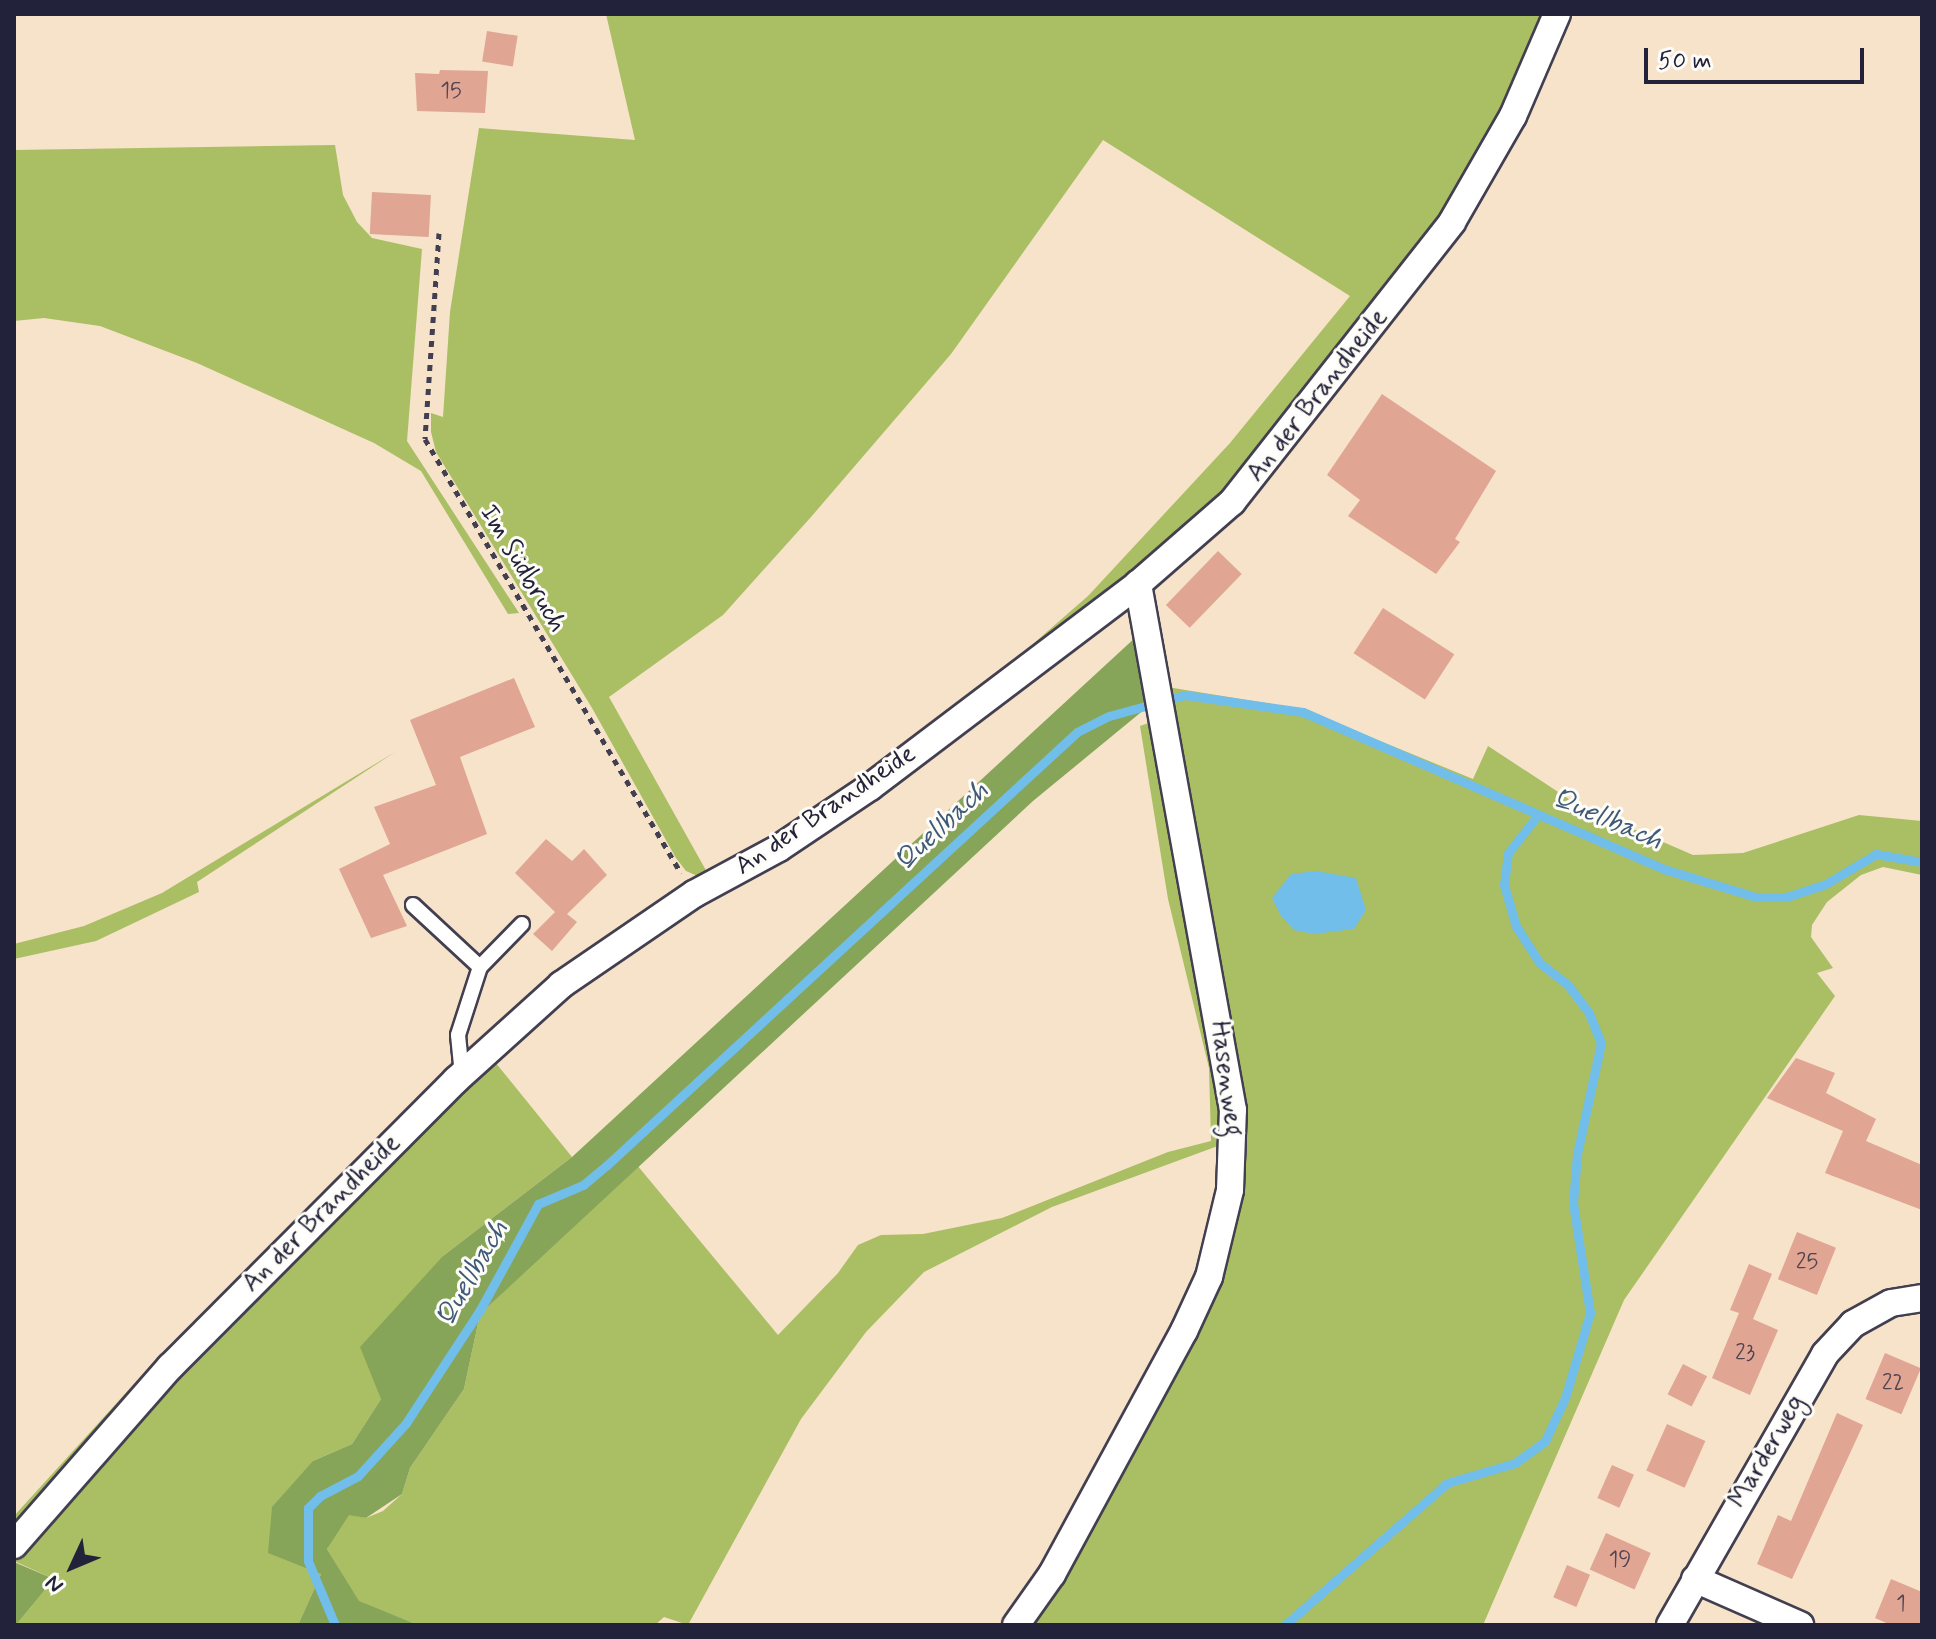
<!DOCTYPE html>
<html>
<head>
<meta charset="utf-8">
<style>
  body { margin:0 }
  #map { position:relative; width:1936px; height:1639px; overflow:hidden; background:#f6e3ca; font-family:Mynerve,sans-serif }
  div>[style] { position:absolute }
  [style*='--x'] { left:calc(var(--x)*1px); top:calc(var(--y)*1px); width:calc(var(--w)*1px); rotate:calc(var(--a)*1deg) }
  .green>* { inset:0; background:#aabe63 }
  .forest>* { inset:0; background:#87a559 }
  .water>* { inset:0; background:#71beeb }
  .stream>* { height:9px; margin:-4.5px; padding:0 4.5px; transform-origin:4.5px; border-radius:4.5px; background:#71beeb }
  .building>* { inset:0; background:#e0a593; transform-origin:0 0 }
  .path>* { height:5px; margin-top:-2.5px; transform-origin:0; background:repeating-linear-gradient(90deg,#423f50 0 6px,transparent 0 12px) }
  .roads { filter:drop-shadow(2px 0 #423f50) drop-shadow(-2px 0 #423f50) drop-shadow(0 2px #423f50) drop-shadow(0 -2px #423f50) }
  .service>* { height:14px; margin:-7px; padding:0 7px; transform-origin:7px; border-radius:7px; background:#fff }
  .minor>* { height:26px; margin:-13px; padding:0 13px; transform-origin:13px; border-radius:13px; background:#fff }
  span { translate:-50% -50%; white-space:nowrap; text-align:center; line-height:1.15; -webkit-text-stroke:6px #fdfcf7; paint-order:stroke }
  .number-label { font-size:22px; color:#524351 }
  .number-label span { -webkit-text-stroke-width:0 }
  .street-label { font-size:26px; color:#22223b }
  .water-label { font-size:28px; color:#3e5979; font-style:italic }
  .frame { position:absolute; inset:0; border:16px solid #22223b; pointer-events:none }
  .north { position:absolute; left:32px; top:1527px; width:80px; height:80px; -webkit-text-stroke:6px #fdfcf7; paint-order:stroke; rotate:226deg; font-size:22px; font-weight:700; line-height:32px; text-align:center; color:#22223b }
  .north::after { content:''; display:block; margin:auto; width:28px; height:36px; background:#22223b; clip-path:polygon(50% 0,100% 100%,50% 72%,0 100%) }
  .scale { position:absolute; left:1644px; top:48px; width:220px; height:36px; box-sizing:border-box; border:4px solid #22223b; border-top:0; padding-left:10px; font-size:24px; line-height:28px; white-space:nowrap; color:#22223b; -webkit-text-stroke:6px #fdfcf7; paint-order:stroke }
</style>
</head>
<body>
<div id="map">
  <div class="green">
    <i style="clip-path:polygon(evenodd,606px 14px,1548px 14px,1518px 89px,1454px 204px,1229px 493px,1166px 551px,859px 786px,707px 880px,686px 871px,676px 858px,592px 708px,436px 452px,431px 432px,431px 413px,443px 417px,450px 312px,479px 128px,635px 140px,606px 14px,1103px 140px,1350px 296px,1230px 443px,1088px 596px,1003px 670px,820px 808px,708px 874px,609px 697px,723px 615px,811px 517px,951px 354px,1103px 140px)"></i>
    <i style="clip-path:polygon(335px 145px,343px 195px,357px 222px,372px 238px,422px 249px,407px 441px,519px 613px,508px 614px,421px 471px,374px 443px,197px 363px,100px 326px,44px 318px,14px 321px,14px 150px)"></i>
    <i style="clip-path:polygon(1167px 687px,1302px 709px,1473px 779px,1488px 746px,1578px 805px,1693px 855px,1743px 853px,1859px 815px,1922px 821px,1922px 875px,1883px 867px,1861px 875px,1827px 902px,1812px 925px,1811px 937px,1833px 968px,1817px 973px,1835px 996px,1624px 1300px,1483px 1625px,1029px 1625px,1142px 1434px,1233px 1214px)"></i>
    <i style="clip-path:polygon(1157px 720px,1226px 1143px,1052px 1207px,924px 1272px,866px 1332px,801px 1419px,688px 1625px,664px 1617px,655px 1625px,418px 1625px,359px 1602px,327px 1549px,341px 1521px,349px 1514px,366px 1518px,383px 1511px,402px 1494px,410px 1468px,464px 1389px,480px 1314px,637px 1165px,778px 1335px,838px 1273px,858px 1245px,881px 1235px,923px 1234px,1002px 1218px,1168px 1152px,1211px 1141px,1209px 1068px,1168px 899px,1140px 726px)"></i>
    <i style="clip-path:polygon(395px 752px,197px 882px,199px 892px,96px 941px,14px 959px,14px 944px,84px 926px,162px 893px)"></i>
    <i style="clip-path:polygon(491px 1057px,572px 1157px,443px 1256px,381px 1399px,352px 1444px,313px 1461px,321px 1574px,298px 1625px,16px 1625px,54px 1579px,14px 1561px,94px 1462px)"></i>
    <i style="clip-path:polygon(370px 1148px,14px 1530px,14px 1516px,153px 1363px)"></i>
  </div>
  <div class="forest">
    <i style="clip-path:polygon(1137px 636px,1162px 695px,1033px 801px,480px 1314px,464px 1389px,410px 1468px,402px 1494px,366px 1518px,349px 1515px,327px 1549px,359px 1601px,418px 1625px,298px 1625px,321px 1574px,268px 1553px,272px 1507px,313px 1461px,352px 1444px,381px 1399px,360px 1347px,443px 1256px,572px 1157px)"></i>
    <i style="clip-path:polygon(14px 1562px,54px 1579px,16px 1625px,14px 1625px)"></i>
  </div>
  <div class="water">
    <i style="clip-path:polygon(1316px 871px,1356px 878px,1366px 910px,1354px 929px,1314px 934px,1294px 930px,1281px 916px,1272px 898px,1291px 874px)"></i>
  </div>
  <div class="stream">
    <i style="--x:335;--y:1625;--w:69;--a:-112.9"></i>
    <i style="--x:308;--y:1561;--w:53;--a:-90"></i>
    <i style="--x:308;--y:1508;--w:17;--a:-45"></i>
    <i style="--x:320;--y:1496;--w:43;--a:-27.8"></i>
    <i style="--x:358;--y:1476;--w:72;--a:-47.8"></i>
    <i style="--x:406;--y:1423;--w:135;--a:-56.8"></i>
    <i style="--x:480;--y:1310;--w:121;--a:-61.3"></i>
    <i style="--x:538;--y:1204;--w:49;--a:-22.9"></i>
    <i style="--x:583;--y:1185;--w:31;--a:-40"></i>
    <i style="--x:607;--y:1165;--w:639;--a:-42.65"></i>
    <i style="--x:1077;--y:732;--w:36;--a:-27"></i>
    <i style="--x:1109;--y:716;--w:79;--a:-15.4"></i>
    <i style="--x:1185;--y:695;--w:119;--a:8.2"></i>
    <i style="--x:1303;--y:712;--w:397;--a:23.5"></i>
    <i style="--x:1667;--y:870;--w:93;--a:16.9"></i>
    <i style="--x:1756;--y:897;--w:30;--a:0"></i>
    <i style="--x:1786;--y:897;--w:40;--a:-18"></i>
    <i style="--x:1824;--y:885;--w:61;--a:-30.8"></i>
    <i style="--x:1876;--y:854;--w:47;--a:9.9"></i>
    <i style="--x:1285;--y:1625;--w:215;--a:-41.2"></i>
    <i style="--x:1447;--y:1483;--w:71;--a:-16.4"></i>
    <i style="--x:1515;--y:1463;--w:37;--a:-36"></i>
    <i style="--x:1545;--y:1441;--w:47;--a:-65.1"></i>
    <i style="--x:1565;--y:1398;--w:89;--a:-73.6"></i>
    <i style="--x:1590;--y:1313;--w:111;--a:-98.8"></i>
    <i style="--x:1573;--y:1203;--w:49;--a:-85.3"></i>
    <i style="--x:1577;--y:1154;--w:114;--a:-77.8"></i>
    <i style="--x:1601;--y:1043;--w:32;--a:-112"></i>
    <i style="--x:1589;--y:1013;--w:35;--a:-127"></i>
    <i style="--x:1568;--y:985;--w:37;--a:-142"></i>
    <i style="--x:1539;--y:962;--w:43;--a:-122.6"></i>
    <i style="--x:1516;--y:926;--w:43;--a:-106.3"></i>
    <i style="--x:1504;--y:885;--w:32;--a:-83"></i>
    <i style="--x:1508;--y:853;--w:47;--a:-51.9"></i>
  </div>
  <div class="building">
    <i style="left:487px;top:31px;width:31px;height:31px;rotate:9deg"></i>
    <i style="clip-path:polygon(440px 70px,488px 71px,485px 113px,417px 111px,415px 73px,439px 74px)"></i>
    <i style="left:372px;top:192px;width:59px;height:42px;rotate:3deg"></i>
    <i style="clip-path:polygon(1382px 394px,1496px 471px,1455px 539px,1460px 542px,1436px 574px,1348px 516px,1360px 500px,1327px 475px)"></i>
    <i style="left:1218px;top:551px;width:33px;height:75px;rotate:44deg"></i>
    <i style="left:1383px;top:608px;width:85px;height:54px;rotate:33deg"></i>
    <i style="clip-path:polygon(514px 678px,535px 727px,460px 757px,487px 834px,383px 875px,407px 926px,371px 938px,339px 869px,390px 844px,374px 807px,436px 785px,410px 720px)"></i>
    <i style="clip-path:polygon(546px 839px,572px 861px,584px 849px,607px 875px,567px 914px,577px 922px,552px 951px,533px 934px,555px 912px,515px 873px)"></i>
    <i style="clip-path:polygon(1796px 1058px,1835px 1073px,1826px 1093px,1876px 1119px,1866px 1141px,1922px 1165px,1922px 1210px,1825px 1173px,1843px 1131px,1767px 1098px)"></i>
    <i style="left:1797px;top:1232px;width:42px;height:51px;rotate:22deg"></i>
    <i style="clip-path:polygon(1749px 1264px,1772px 1274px,1753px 1319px,1746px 1316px,1778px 1330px,1750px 1395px,1712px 1378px,1739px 1313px,1730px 1310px)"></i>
    <i style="left:1885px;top:1353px;width:39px;height:50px;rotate:23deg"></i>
    <i style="left:1683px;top:1364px;width:27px;height:34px;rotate:27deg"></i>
    <i style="clip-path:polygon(1837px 1413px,1863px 1425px,1792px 1579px,1757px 1564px,1778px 1515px,1791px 1521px)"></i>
    <i style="left:1667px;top:1424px;width:42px;height:51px;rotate:24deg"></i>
    <i style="left:1612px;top:1465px;width:24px;height:36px;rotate:24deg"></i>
    <i style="left:1606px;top:1533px;width:49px;height:40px;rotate:24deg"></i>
    <i style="left:1567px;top:1565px;width:25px;height:35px;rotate:23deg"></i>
    <i style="clip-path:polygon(1891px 1579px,1922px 1592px,1922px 1625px,1891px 1625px,1875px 1618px)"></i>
  </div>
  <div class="path">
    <i style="--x:439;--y:233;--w:206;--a:93.9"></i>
    <i style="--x:425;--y:439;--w:504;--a:59.47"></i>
  </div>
  <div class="roads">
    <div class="service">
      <i style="--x:413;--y:905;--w:91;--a:42.8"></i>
      <i style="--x:462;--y:1075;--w:40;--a:-95.7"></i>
      <i style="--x:458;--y:1035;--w:71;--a:-72.1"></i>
      <i style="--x:480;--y:967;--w:60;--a:-45.7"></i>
    </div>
    <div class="minor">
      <i style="--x:14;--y:1545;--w:237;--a:-48.8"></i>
      <i style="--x:170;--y:1367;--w:405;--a:-45.1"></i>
      <i style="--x:456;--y:1080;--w:142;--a:-42.1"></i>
      <i style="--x:561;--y:985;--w:161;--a:-34.4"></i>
      <i style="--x:694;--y:894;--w:97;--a:-28.4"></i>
      <i style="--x:779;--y:848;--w:110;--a:-33.8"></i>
      <i style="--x:870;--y:787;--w:336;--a:-37.1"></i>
      <i style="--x:1138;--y:584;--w:125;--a:-41.1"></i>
      <i style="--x:1232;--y:502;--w:356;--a:-51.8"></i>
      <i style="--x:1452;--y:222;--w:122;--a:-60.1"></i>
      <i style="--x:1513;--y:116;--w:111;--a:-66.7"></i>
      <i style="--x:1695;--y:1579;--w:115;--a:23.7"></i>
      <i style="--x:1016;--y:1625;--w:62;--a:-54.8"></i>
      <i style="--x:1052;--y:1574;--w:277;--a:-61.5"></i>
      <i style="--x:1184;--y:1331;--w:60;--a:-65.2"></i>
      <i style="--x:1209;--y:1277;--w:89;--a:-76.4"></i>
      <i style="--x:1230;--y:1190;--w:80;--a:-87.9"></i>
      <i style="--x:1233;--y:1110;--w:535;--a:-100.24"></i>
      <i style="--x:1670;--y:1625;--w:312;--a:-60.2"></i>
      <i style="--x:1825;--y:1354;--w:41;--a:-47"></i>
      <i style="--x:1853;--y:1324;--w:43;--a:-28.9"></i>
      <i style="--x:1891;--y:1303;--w:31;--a:-9"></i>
    </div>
  </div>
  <div class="number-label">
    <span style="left:451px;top:92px">15</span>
    <span style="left:1807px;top:1263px">25</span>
    <span style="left:1745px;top:1354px">23</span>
    <span style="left:1893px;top:1384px">22</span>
    <span style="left:1620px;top:1561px">19</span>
    <span style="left:1901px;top:1605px">1</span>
  </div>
  <div class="street-label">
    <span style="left:1318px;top:396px;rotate:-52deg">An der Brandheide</span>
    <span style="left:522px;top:569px;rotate:59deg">Im Südbruch</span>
    <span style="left:826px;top:811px;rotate:-34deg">An der Brandheide</span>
    <span style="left:1225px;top:1079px;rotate:83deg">Hasenweg</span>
    <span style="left:322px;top:1214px;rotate:-45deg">An der Brandheide</span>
    <span style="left:1768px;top:1452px;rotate:-60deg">Marderweg</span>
  </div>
  <div class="water-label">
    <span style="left:1607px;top:820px;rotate:23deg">Quellbach</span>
    <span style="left:942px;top:827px;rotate:-43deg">Quellbach</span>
    <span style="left:473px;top:1274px;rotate:-60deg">Quellbach</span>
  </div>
  <div class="frame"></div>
  <div class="north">N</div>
  <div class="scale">50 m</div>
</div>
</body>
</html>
